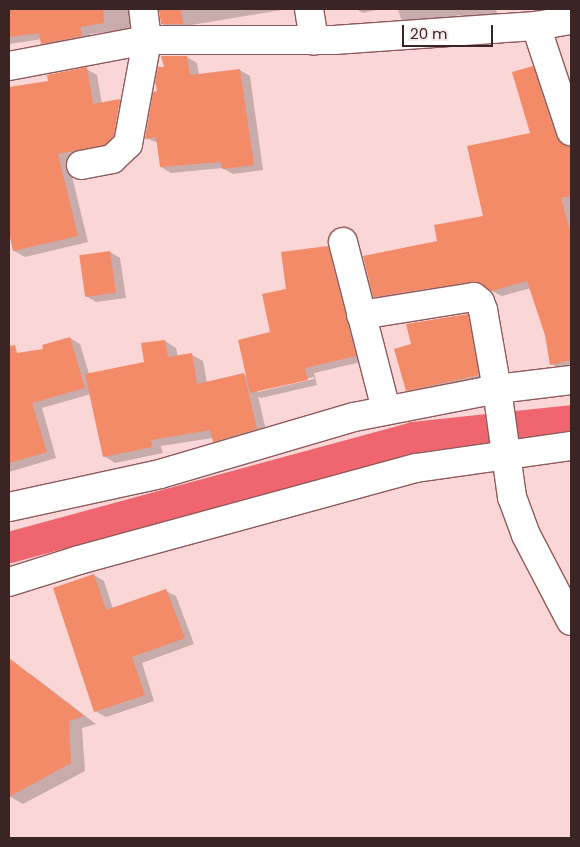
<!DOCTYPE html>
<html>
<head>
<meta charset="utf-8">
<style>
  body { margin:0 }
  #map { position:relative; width:580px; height:847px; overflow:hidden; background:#fbd6d6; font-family:Poppins,sans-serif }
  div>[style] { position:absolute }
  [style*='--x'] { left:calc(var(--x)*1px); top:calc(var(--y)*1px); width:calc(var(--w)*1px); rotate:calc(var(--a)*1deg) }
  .shadow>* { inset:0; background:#0003 }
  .canal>* { height:31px; margin:-15.5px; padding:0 15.5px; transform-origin:15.5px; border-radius:15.5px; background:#f06670 }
  .building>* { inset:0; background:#f38b69; transform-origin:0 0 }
  .roads { filter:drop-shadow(1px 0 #8e5a5b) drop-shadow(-1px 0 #8e5a5b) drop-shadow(0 1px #8e5a5b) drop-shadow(0 -1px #8e5a5b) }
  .minor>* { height:28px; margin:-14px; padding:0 14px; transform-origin:14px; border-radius:14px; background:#fff }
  span { translate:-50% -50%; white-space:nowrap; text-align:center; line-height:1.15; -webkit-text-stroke:5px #f7eaea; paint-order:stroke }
  .frame { position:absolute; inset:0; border:10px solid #3a2424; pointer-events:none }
  .scale { position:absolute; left:402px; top:25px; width:91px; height:22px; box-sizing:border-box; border:2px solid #3a2424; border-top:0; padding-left:6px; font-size:15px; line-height:18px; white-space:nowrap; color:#3a2424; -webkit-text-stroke:4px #f7eaea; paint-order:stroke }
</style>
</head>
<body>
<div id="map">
  <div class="shadow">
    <i style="clip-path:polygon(9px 9px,138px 9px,138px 28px,90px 34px,91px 41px,52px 49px,42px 43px,42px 39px,9px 44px)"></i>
    <i style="clip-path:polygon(159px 9px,288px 9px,191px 25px,192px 29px,172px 29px,162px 24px)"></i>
    <i style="clip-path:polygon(356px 9px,381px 9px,363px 13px)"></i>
    <i style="clip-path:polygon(398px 9px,496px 9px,498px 18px,468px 21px,459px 15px,430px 23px,410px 25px,401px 19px)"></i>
    <i style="clip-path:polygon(187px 57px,197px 63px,199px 75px,240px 70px,250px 76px,263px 170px,233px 174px,222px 168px,171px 173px,161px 167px,158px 143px,146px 138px,165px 68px)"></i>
    <i style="clip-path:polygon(533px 67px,542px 73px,565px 142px,571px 148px,571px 367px,561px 369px,552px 364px,546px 335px,531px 288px,502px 296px,482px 286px,384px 302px,374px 296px,438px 242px,484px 217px,531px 134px)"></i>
    <i style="clip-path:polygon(evenodd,86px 69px,97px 75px,102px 104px,120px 100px,131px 106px,116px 150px,68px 160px,88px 242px,25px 257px,14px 251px,9px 228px,9px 88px,49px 82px,86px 69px,118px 107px,120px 107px,114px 142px,111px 142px,118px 107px)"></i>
    <i style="clip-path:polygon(evenodd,328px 247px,337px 253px,365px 361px,314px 373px,317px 385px,261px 398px,258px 396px,267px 435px,225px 448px,214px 441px,213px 438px,161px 446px,163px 453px,115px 463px,104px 456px,91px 394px,42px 408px,56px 458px,9px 472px,9px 356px,44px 350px,70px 338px,80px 344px,89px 374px,145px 363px,165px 341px,176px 348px,178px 357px,192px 355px,203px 361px,207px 383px,243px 374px,248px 377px,271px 333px,287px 290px,328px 247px,314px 377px,314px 379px,258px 392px,258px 390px,314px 377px)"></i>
    <i style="clip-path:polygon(110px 252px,120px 258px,126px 298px,96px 302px,86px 296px)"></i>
    <i style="clip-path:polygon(468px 315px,477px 320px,487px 380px,416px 395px,407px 390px,412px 345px)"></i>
    <i style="clip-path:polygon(94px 575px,104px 581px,113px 609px,166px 591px,176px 596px,194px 644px,142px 663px,154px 701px,106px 717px,95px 711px)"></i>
    <i style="clip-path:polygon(18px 667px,32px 675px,96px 724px,82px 728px,85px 771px,23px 804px,9px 796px,9px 672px)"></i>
  </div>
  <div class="canal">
    <i style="--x:9;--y:547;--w:419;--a:-15.2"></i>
    <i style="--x:413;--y:437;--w:159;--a:-6.1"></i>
  </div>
  <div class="building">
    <i style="clip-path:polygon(9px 9px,103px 9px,104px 23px,80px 27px,82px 36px,41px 44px,39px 33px,9px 37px)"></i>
    <i style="clip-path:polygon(159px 9px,181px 9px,183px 24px,161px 24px)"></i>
    <i style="clip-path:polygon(161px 56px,187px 56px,190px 75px,240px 69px,254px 165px,222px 169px,221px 162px,160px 167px,156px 137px,145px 139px,153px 92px,157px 91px,155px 81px,158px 67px,164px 67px)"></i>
    <i style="clip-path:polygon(533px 66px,556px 136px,561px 143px,570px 146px,571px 150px,571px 196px,561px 198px,571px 235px,571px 360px,550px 365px,545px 335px,527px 281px,491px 291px,479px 282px,472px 282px,373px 297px,363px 256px,437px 241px,434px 225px,483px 216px,467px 146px,530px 133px,512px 72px)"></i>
    <i style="clip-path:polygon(87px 67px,93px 104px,120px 99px,114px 136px,105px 145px,58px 154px,78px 236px,13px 251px,9px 233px,9px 87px,48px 81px,47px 75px)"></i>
    <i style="clip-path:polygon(328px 246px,356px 356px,305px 368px,308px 380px,250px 393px,238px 340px,270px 332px,262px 294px,286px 289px,281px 252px)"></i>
    <i style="left:110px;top:251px;width:42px;height:31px;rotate:82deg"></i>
    <i style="clip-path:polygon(468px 314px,479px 375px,406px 391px,394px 349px,411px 344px,406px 324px)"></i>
    <i style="clip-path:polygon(70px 337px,85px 388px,32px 403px,47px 452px,9px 463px,9px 346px,15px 345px,17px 353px,43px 349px,42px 345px)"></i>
    <i style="clip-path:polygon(165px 340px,168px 357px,192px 353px,197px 384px,244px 373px,257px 429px,213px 442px,210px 430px,151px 440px,152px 447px,103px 457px,85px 374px,144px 362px,141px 343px)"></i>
    <i style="clip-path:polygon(94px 574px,106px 610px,166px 589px,185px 638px,132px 657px,145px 695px,94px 712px,53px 588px)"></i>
    <i style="clip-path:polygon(9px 658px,84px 716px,69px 721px,71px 763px,9px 797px)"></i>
  </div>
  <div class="roads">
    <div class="minor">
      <i style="--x:309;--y:9;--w:32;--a:81"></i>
      <i style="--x:536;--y:26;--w:111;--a:71.6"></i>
      <i style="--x:9;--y:66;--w:140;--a:-10.7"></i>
      <i style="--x:147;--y:40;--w:187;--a:0"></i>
      <i style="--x:334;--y:40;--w:202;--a:-4"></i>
      <i style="--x:536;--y:26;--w:36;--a:-10"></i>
      <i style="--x:81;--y:165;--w:32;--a:-11"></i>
      <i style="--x:112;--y:159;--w:22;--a:-43"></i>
      <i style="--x:128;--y:144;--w:106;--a:-79.6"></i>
      <i style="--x:147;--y:40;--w:31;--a:-97"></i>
      <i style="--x:343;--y:242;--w:173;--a:75.6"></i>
      <i style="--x:361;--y:315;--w:114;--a:-9.1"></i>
      <i style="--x:474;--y:297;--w:8;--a:40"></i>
      <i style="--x:480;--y:302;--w:9;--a:69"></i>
      <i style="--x:483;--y:310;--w:80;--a:80"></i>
      <i style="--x:497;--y:389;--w:109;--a:82.1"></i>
      <i style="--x:512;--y:497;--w:40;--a:69.8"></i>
      <i style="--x:526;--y:535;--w:97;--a:62.4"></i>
      <i style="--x:9;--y:507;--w:155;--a:-12.3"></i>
      <i style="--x:160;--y:474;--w:202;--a:-16.4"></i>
      <i style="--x:354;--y:417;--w:146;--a:-11.1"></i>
      <i style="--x:497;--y:389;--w:75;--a:-6.9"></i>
      <i style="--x:9;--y:582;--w:73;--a:-17.4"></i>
      <i style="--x:79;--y:560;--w:349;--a:-15.3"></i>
      <i style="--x:416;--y:468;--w:157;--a:-8.1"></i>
    </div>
  </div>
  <div class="frame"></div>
  <div class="scale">20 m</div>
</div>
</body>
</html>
